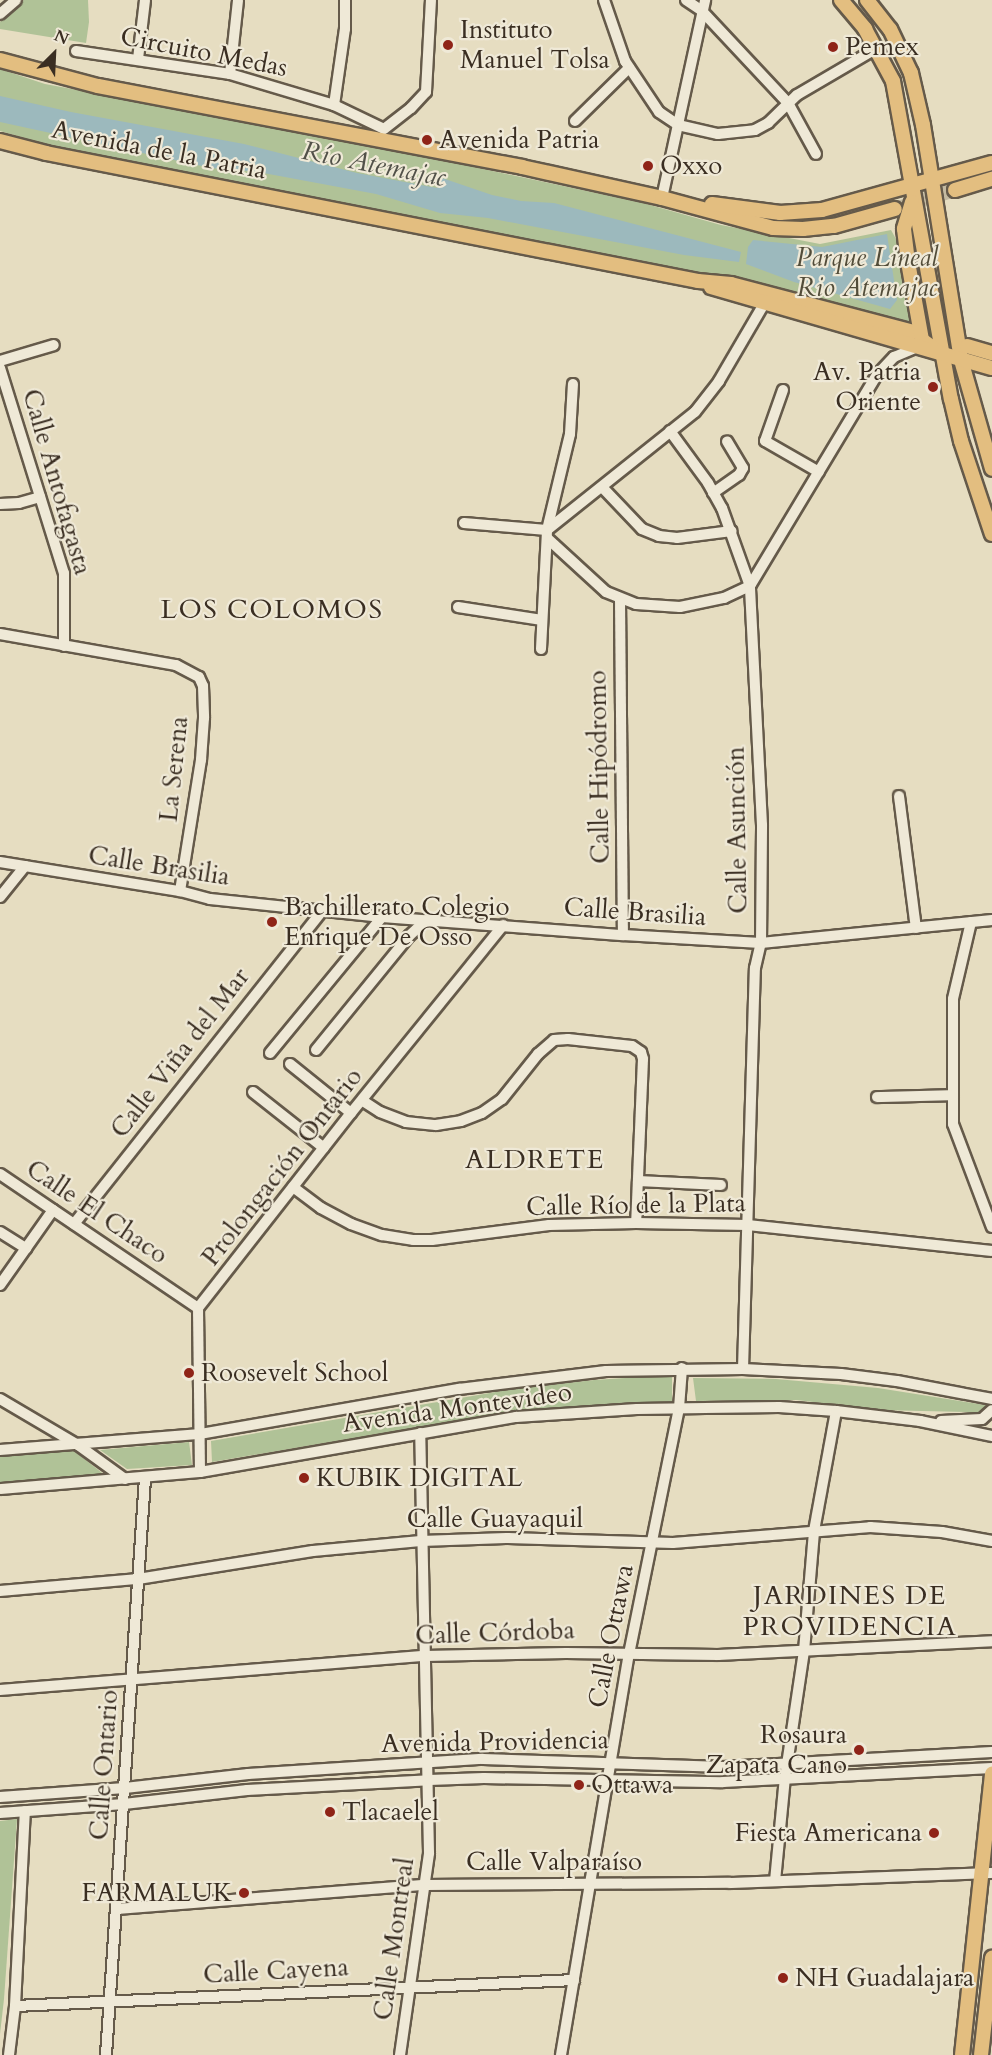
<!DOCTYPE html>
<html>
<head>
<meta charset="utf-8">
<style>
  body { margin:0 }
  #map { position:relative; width:992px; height:2055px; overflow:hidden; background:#e6ddc1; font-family:Cardo,serif }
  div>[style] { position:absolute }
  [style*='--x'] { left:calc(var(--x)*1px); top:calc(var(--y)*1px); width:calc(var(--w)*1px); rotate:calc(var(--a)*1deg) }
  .green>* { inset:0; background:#b0c297 }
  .water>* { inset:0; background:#9cb9bd }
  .major-tunnel>* { height:14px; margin-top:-7px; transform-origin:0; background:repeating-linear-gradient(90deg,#c4baa1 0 14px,transparent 0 21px) }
  .roads { filter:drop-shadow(2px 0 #655a4a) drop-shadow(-2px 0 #655a4a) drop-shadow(0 2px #655a4a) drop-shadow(0 -2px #655a4a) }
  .minor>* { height:10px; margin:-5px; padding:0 5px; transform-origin:5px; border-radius:5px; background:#efe9d7 }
  .major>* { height:14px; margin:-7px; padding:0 7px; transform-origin:7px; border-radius:7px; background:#e3be80 }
  .dots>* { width:16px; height:16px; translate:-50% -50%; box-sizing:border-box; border:3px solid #efe9d7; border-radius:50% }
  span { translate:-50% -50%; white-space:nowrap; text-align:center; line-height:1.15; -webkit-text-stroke:4.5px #efe9d7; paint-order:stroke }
  .poi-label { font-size:26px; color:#3a2e22 }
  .left { translate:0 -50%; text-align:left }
  .right { translate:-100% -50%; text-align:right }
  .street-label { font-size:26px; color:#3a2e22 }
  .park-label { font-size:26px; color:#524c39; font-style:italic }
  .water-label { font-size:27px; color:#525149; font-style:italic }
  .neighbourhood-label { font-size:27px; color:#3a2e22; letter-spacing:1.5px }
  .north { position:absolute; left:24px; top:24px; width:60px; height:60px; -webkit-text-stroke:4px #efe9d7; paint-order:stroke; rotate:24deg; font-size:16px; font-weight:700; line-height:24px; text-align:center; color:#3a2e22 }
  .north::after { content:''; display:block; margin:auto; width:21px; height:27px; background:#3a2e22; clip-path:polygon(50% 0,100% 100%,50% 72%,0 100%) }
</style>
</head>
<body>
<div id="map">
  <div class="green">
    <i style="clip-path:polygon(24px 0,88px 0,89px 22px,86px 43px,0 29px,0 22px)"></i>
    <i style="clip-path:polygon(0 69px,45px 84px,332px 137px,643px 203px,721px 225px,820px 244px,891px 230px,901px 248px,911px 323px,806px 295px,56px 147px,0 131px)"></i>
    <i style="clip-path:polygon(672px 1375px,672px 1403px,513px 1411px,212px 1462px,211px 1441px,513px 1389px,594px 1380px)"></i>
    <i style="clip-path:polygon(693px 1378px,776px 1379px,878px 1388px,985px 1405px,987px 1410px,981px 1416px,966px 1412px,878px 1410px,797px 1400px,696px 1401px)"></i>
    <i style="clip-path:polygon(189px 1442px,192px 1465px,127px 1469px,100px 1450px)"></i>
    <i style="clip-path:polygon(73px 1450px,106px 1476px,0 1483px,0 1455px)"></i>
    <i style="clip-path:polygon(17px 1819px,4px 1999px,0 2034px,0 1821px)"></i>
  </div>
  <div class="water">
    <i style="clip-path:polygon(0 96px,71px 112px,244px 144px,357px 173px,437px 188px,442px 178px,492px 195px,521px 201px,554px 203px,741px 252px,739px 262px,684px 255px,488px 218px,440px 213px,376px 194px,258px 172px,211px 168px,0 122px)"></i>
    <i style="clip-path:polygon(887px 234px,897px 300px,890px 309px,794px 282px,746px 264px,748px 247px,753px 240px,822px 247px)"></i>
  </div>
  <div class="major-tunnel">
    <i style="--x:895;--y:209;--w:63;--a:-17.6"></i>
    <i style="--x:914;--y:332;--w:55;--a:14.8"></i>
  </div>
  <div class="roads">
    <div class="minor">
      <i style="--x:604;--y:0;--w:65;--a:71"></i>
      <i style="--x:625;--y:61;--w:61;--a:56.3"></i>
      <i style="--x:659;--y:112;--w:23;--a:34"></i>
      <i style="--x:678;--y:125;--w:41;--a:12.7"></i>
      <i style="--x:718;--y:134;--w:37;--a:-6"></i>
      <i style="--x:755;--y:130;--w:15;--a:-28"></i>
      <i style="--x:768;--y:123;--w:40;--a:-44"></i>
      <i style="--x:797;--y:95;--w:93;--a:-30.4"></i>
      <i style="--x:686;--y:0;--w:18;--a:34"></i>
      <i style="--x:701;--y:10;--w:127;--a:46.9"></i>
      <i style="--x:788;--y:103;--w:58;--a:61.2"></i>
      <i style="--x:0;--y:14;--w:21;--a:-41"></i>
      <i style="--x:76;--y:51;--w:156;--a:8.5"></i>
      <i style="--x:230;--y:74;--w:109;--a:16.6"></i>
      <i style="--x:334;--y:105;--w:55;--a:25.6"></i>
      <i style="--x:138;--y:59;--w:59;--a:-83.2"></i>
      <i style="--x:230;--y:74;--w:74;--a:-83.8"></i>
      <i style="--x:334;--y:105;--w:77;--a:-81.8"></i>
      <i style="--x:345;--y:29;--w:29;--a:-90"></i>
      <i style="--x:575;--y:121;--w:76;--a:-44.5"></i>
      <i style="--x:384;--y:129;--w:34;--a:-38"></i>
      <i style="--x:411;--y:108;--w:22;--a:-47"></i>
      <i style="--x:426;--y:92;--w:92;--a:-86.9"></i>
      <i style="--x:662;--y:198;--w:203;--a:-77.7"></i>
      <i style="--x:0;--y:361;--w:56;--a:-16.5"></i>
      <i style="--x:0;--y:368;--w:215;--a:72.7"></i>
      <i style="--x:64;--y:573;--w:73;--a:90"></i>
      <i style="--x:783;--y:390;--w:54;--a:109.4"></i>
      <i style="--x:765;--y:441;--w:62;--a:29.9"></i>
      <i style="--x:670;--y:431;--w:64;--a:53.8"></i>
      <i style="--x:708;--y:483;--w:29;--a:61"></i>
      <i style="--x:722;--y:508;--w:83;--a:70.3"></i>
      <i style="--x:602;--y:487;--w:58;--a:46.4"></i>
      <i style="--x:642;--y:529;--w:18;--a:22"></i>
      <i style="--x:659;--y:536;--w:18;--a:6"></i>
      <i style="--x:677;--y:538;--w:55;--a:-7.3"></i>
      <i style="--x:713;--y:493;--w:32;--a:-35"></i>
      <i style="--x:739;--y:475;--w:8;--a:-60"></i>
      <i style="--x:743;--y:468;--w:31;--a:-121"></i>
      <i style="--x:0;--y:504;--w:19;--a:-3"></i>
      <i style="--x:19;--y:503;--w:22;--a:-16"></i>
      <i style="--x:464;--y:523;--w:83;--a:4.8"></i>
      <i style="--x:547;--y:530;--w:189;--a:-38.6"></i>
      <i style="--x:695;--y:412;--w:39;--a:-52"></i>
      <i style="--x:719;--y:381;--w:89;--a:-59.7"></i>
      <i style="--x:547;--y:538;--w:80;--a:42.5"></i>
      <i style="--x:606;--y:592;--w:32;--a:22"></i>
      <i style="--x:636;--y:604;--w:44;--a:3.9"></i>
      <i style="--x:680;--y:607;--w:45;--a:-11.6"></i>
      <i style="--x:724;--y:598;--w:29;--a:-25"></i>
      <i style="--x:620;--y:599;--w:336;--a:89.5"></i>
      <i style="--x:458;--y:607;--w:85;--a:8.8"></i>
      <i style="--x:0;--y:634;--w:179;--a:10"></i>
      <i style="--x:176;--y:665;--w:26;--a:28"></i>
      <i style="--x:199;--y:677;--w:10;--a:66"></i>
      <i style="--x:203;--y:686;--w:32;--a:88"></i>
      <i style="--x:204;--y:718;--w:42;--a:94.1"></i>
      <i style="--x:201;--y:760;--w:133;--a:99.1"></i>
      <i style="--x:541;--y:649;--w:119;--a:-87.1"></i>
      <i style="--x:547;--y:530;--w:99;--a:-76.5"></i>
      <i style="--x:570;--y:434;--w:50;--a:-86.6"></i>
      <i style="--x:899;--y:796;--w:133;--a:82.7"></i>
      <i style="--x:0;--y:862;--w:182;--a:9.2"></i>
      <i style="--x:180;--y:891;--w:31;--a:15"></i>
      <i style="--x:210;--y:899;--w:173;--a:6"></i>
      <i style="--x:382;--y:917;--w:242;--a:4.3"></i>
      <i style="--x:623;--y:935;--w:138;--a:3.3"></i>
      <i style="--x:761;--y:943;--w:232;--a:-5.7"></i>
      <i style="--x:0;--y:897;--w:40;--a:-51"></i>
      <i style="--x:971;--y:922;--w:79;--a:103.2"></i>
      <i style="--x:953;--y:999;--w:125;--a:90"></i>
      <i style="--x:953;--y:1124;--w:110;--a:69.3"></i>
      <i style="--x:316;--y:1050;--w:147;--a:-50.8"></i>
      <i style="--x:409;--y:936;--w:23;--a:-43"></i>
      <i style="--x:270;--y:1053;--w:176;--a:-50.5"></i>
      <i style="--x:290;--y:1064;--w:78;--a:38.8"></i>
      <i style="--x:253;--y:1092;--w:90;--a:38.3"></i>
      <i style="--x:877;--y:1097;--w:76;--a:-1.5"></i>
      <i style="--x:363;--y:1101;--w:20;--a:33"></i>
      <i style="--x:380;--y:1112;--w:28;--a:21"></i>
      <i style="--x:406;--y:1122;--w:30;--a:6"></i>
      <i style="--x:436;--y:1125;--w:25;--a:-9"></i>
      <i style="--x:461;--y:1121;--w:22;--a:-21"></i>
      <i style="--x:482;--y:1113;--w:24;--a:-35"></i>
      <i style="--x:502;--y:1099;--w:58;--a:-51.3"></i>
      <i style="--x:538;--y:1054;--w:21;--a:-41"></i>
      <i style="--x:554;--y:1040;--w:14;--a:-4"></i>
      <i style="--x:568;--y:1039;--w:64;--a:6.2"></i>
      <i style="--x:632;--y:1046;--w:11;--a:34"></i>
      <i style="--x:641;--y:1052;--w:7;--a:74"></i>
      <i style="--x:643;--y:1059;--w:164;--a:92.4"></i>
      <i style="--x:0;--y:1174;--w:239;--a:34.1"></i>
      <i style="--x:638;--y:1181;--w:83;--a:2.8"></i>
      <i style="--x:293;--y:1187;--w:35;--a:37"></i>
      <i style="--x:321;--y:1208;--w:34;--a:28"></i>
      <i style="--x:351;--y:1224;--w:33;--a:20"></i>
      <i style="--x:382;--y:1235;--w:31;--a:9"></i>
      <i style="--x:413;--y:1240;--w:19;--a:0"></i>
      <i style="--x:432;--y:1240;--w:118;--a:-7.3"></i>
      <i style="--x:549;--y:1225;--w:87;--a:-1.3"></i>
      <i style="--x:636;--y:1223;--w:112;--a:1"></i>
      <i style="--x:748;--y:1225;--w:245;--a:6.1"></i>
      <i style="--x:74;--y:1224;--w:399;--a:-51.6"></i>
      <i style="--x:0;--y:1232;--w:31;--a:32"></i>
      <i style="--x:0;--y:1285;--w:92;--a:-54.8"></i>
      <i style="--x:743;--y:1369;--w:401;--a:-88.3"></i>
      <i style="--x:755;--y:968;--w:26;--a:-77"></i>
      <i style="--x:761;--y:943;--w:118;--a:-89.5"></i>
      <i style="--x:762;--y:825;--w:239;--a:-92.9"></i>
      <i style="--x:750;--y:586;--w:246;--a:-59"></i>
      <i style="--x:877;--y:375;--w:25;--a:-47"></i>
      <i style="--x:894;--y:357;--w:25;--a:-23"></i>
      <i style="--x:0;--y:1399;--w:91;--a:30.5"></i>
      <i style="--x:78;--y:1445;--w:58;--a:35.9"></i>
      <i style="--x:941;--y:1421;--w:41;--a:-2.8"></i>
      <i style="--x:982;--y:1419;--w:13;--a:-42"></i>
      <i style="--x:0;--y:1450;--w:201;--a:-4.6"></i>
      <i style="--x:200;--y:1434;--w:263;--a:-9.9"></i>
      <i style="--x:459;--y:1389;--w:148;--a:-7"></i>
      <i style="--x:606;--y:1371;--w:137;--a:-0.8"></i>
      <i style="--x:743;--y:1369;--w:98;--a:2.9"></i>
      <i style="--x:841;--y:1374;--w:56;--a:7.1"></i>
      <i style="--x:897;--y:1381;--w:97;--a:10.7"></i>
      <i style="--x:200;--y:1472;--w:164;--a:-90.7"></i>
      <i style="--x:198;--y:1308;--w:248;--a:-51.9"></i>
      <i style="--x:351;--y:1113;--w:242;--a:-51"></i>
      <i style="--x:0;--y:1489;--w:201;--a:-4.9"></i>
      <i style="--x:200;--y:1472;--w:321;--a:-9.9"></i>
      <i style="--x:516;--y:1417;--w:121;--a:-3.8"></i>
      <i style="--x:637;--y:1409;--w:142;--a:-0.8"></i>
      <i style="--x:779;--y:1407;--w:57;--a:4"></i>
      <i style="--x:836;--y:1411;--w:85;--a:6.8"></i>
      <i style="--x:920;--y:1421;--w:74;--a:11.8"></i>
      <i style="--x:0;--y:1591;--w:139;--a:-5"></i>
      <i style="--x:138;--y:1579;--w:177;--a:-9.1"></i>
      <i style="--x:313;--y:1551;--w:108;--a:-5.3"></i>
      <i style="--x:421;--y:1541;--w:87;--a:-2"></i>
      <i style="--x:508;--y:1538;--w:165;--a:1.7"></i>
      <i style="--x:673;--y:1543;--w:198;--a:-4.6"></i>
      <i style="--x:870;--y:1527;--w:72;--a:4"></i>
      <i style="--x:942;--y:1532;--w:51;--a:10.2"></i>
      <i style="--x:0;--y:1690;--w:426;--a:-4.6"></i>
      <i style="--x:425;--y:1656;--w:141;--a:-1.2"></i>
      <i style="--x:566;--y:1653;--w:152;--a:0.8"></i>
      <i style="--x:718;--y:1655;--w:274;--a:-2.9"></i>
      <i style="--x:0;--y:1797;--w:125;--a:-4.1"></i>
      <i style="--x:125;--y:1788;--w:124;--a:-6.5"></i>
      <i style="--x:248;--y:1774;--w:235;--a:-3.7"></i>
      <i style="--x:483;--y:1759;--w:241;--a:1.9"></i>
      <i style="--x:724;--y:1767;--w:268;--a:-3.2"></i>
      <i style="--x:0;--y:1813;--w:124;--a:-4.2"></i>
      <i style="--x:124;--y:1804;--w:124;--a:-6.5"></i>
      <i style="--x:247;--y:1790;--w:182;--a:-3.1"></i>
      <i style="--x:429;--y:1780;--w:55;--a:-2.1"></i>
      <i style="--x:484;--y:1778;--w:239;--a:1"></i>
      <i style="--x:723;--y:1782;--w:269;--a:-3"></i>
      <i style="--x:775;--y:1881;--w:103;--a:-84.5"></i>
      <i style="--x:785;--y:1778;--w:128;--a:-81.5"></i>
      <i style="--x:804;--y:1651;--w:120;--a:-85.2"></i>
      <i style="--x:814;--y:1531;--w:122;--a:-79.6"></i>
      <i style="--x:117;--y:1909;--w:309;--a:-4.5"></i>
      <i style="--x:425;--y:1885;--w:305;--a:-0.4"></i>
      <i style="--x:730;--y:1883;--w:262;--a:-2.2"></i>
      <i style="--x:15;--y:2006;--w:560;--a:-2.66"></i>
      <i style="--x:9;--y:2055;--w:49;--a:-83"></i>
      <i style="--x:15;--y:2006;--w:195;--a:-87.1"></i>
      <i style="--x:106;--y:2055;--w:578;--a:-86.13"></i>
      <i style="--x:400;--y:2055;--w:204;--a:-81.8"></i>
      <i style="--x:429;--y:1853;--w:420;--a:-91.2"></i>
      <i style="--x:561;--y:2055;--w:407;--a:-80.4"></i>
      <i style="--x:629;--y:1654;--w:251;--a:-78.5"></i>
      <i style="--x:679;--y:1408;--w:40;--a:-85.7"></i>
    </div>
    <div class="major">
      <i style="--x:841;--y:0;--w:38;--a:50"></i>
      <i style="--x:865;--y:29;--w:59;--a:61.7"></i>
      <i style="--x:893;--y:81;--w:323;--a:79.7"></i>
      <i style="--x:951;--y:399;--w:43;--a:76.6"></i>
      <i style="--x:961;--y:441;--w:98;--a:71.6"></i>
      <i style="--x:867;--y:0;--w:37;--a:52"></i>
      <i style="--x:890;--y:29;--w:49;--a:64.5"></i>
      <i style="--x:911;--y:73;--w:53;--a:77"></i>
      <i style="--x:923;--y:125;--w:238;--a:80.8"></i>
      <i style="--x:961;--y:360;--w:113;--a:74.1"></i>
      <i style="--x:0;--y:60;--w:101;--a:14.9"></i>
      <i style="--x:98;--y:86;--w:432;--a:10.8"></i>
      <i style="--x:522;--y:167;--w:143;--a:12.5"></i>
      <i style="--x:662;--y:198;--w:115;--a:15.1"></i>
      <i style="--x:773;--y:228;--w:30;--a:2"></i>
      <i style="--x:803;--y:229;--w:31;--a:-6"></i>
      <i style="--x:834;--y:226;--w:63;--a:-15.6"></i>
      <i style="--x:0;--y:141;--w:48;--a:14.6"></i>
      <i style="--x:46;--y:153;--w:664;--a:11.11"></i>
      <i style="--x:698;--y:281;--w:33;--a:5"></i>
      <i style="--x:731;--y:284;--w:189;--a:14.7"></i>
      <i style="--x:955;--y:190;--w:39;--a:-17"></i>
      <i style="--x:912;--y:202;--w:28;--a:107"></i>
      <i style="--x:904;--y:229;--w:33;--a:83"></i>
      <i style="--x:908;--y:262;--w:79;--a:79.8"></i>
      <i style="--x:922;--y:340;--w:17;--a:36"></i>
      <i style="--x:712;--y:204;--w:69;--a:7.5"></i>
      <i style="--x:780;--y:213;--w:42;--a:-4.1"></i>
      <i style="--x:822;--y:210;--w:176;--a:-15.5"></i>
      <i style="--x:711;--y:287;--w:292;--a:16.1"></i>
      <i style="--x:967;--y:346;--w:26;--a:16"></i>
      <i style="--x:962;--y:2055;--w:283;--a:-83.9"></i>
      <i style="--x:981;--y:2055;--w:98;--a:-83.5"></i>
    </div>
  </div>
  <div class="dots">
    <i style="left:448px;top:45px;background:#8f2418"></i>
    <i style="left:833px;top:47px;background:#8f2418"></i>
    <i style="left:427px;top:140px;background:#8f2418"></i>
    <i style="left:648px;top:166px;background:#8f2418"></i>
    <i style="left:933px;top:387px;background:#8f2418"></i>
    <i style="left:272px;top:922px;background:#8f2418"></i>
    <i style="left:189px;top:1373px;background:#8f2418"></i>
    <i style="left:304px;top:1478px;background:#8f2418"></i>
    <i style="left:859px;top:1750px;background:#8f2418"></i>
    <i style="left:579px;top:1785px;background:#8f2418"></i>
    <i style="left:330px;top:1812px;background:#8f2418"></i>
    <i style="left:934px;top:1833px;background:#8f2418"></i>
    <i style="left:244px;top:1893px;background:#8f2418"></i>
    <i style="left:783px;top:1978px;background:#8f2418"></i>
  </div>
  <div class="poi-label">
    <span class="left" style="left:460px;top:45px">Instituto<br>Manuel Tolsa</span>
    <span class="left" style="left:845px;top:47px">Pemex</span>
    <span class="left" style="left:439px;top:140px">Avenida Patria</span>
    <span class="left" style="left:660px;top:166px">Oxxo</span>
    <span class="right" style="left:921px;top:387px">Av. Patria<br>Oriente</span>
    <span class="left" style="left:284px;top:922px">Bachillerato Colegio<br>Enrique De Osso</span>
    <span class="left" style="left:201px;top:1373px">Roosevelt School</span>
    <span class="left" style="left:316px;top:1478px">KUBIK DIGITAL</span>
    <span class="right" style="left:847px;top:1750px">Rosaura<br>Zapata Cano</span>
    <span class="left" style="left:591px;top:1785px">Ottawa</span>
    <span class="left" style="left:342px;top:1812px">Tlacaelel</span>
    <span class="right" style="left:922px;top:1833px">Fiesta Americana</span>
    <span class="right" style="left:232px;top:1893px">FARMALUK</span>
    <span class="left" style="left:795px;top:1978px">NH Guadalajara</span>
  </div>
  <div class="street-label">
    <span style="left:204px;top:52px;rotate:11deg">Circuito Medas</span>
    <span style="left:159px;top:150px;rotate:11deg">Avenida de la Patria</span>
    <span style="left:57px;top:482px;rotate:74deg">Calle Antofagasta</span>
    <span style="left:599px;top:767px;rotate:-91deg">Calle Hipódromo</span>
    <span style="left:174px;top:769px;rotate:-84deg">La Serena</span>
    <span style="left:737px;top:830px;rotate:-91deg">Calle Asunción</span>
    <span style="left:159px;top:866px;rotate:9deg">Calle Brasilia</span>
    <span style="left:635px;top:912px;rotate:4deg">Calle Brasilia</span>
    <span style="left:180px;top:1053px;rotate:-52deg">Calle Viña del Mar</span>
    <span style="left:282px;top:1167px;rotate:-52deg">Prolongación Ontario</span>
    <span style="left:636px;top:1205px;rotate:-1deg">Calle Río de la Plata</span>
    <span style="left:97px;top:1212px;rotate:34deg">Calle El Chaco</span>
    <span style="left:457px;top:1408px;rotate:-8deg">Avenida Montevideo</span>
    <span style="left:495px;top:1519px">Calle Guayaquil</span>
    <span style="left:495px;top:1633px;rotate:-2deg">Calle Córdoba</span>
    <span style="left:611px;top:1636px;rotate:-79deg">Calle Ottawa</span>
    <span style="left:495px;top:1742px;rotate:-1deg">Avenida Providencia</span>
    <span style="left:104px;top:1765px;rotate:-86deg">Calle Ontario</span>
    <span style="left:554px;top:1862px">Calle Valparaíso</span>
    <span style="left:394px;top:1939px;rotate:-82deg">Calle Montreal</span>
    <span style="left:276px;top:1971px;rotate:-3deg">Calle Cayena</span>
  </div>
  <div class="park-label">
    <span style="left:867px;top:273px">Parque Lineal<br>Rio Atemajac</span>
  </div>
  <div class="water-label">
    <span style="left:374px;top:164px;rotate:11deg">Río Atemajac</span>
  </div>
  <div class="neighbourhood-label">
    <span style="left:272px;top:610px">LOS COLOMOS</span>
    <span style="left:535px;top:1160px">ALDRETE</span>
    <span style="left:850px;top:1611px">JARDINES DE<br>PROVIDENCIA</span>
  </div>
  <div class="north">N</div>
</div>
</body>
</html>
